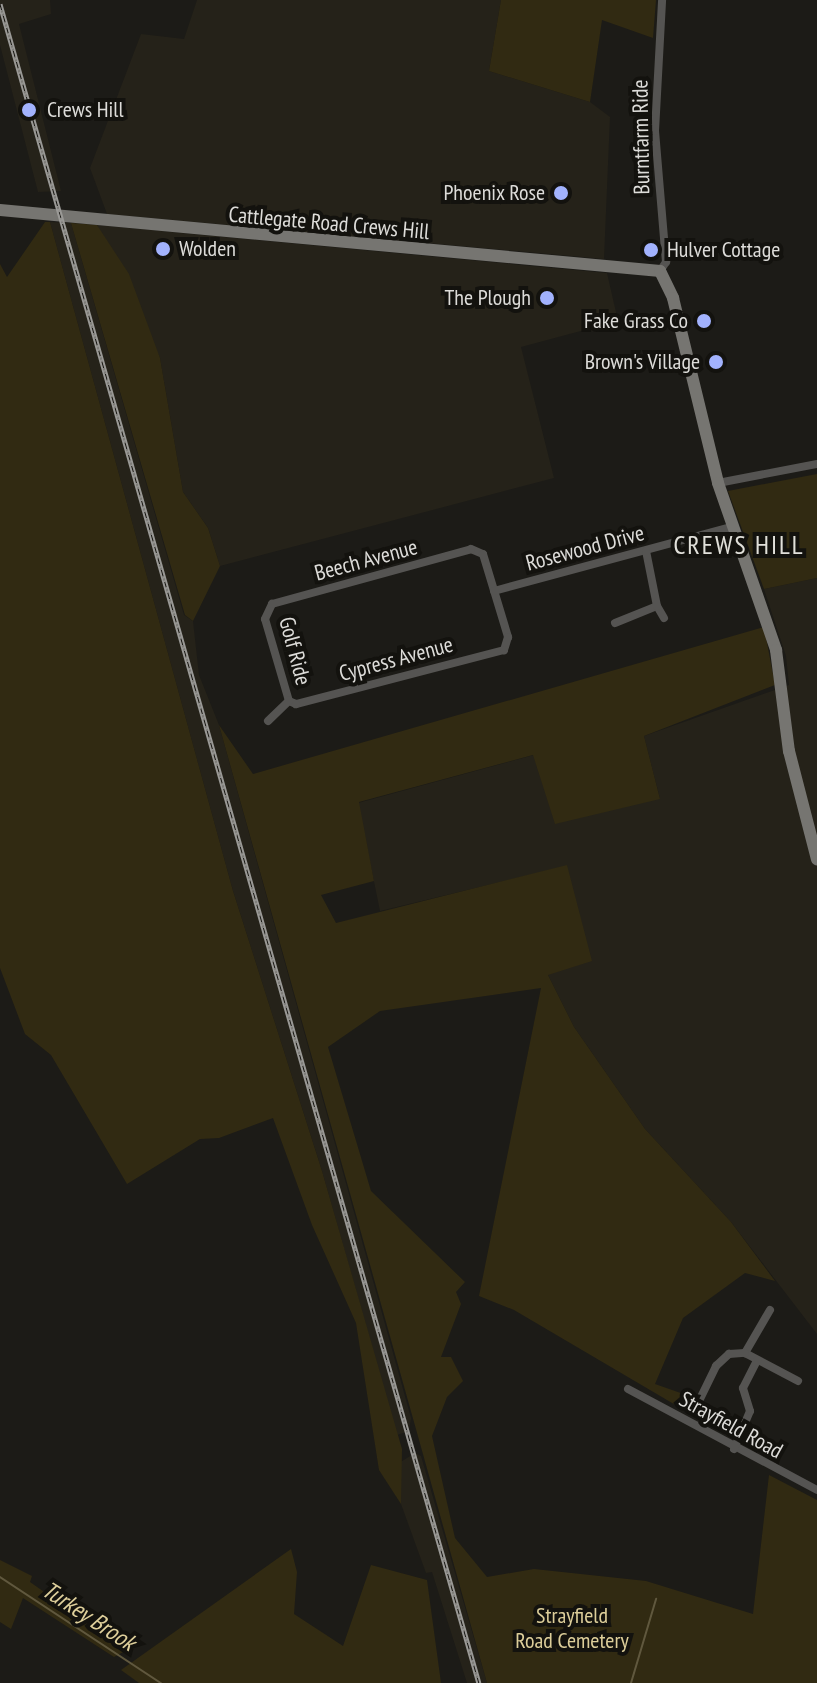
<!DOCTYPE html>
<html>
<head>
<meta charset="utf-8">
<style>
  body { margin:0 }
  #map { position:relative; width:817px; height:1683px; overflow:hidden; background:#1c1b17; font-family:"PT Sans Narrow",sans-serif }
  div>[style] { position:absolute }
  [style*='--x'] { left:calc(var(--x)*1px); top:calc(var(--y)*1px); width:calc(var(--w)*1px); rotate:calc(var(--a)*1deg) }
  .built>* { inset:0; background:#252219 }
  .green>* { inset:0; background:#312a12 }
  .stream>* { height:2px; margin:-1px; padding:0 1px; transform-origin:1px; border-radius:1px; background:#60583e }
  .street>* { height:8px; margin:-4px; padding:0 4px; transform-origin:4px; border-radius:4px; background:#555452 }
  .secondary>* { height:12px; margin:-6px; padding:0 6px; transform-origin:6px; border-radius:6px; background:#767571 }
  .rail>* { height:5px; margin-top:-2.5px; transform-origin:0; background:repeating-linear-gradient(90deg,#13120e 0 6px,#9a9996 0 12px); box-sizing:border-box; border-block:2px solid #9a9996 }
  .dots>* { width:22px; height:22px; translate:-50% -50%; box-sizing:border-box; border:4px solid #13120e; border-radius:50% }
  span { translate:-50% -50%; white-space:nowrap; text-align:center; line-height:1.15; -webkit-text-stroke:8px #13120e; paint-order:stroke }
  .poi-label { font-size:22px; color:#dddcd9 }
  .left { translate:0 -50%; text-align:left }
  .right { translate:-100% -50%; text-align:right }
  .street-label { font-size:22px; color:#dddcd9 }
  .park-label { font-size:22px; color:#ddce9a }
  .water-label { font-size:24px; color:#decf9b; font-style:italic }
  .quarter-label { font-size:26px; color:#e1e0da; letter-spacing:2px }
</style>
</head>
<body>
<div id="map">
  <div class="built">
    <i style="clip-path:polygon(0 0,50px 0,51px 14px,19px 24px,61px 191px,38px 192px,0 45px)"></i>
    <i style="clip-path:polygon(197px 0,501px 0,489px 71px,590px 102px,610px 117px,604px 259px,107px 214px,90px 168px,141px 34px,184px 39px)"></i>
    <i style="clip-path:polygon(50px 222px,71px 223px,184px 615px,193px 621px,199px 675px,219px 725px,411px 1418px,409px 1431px,397px 1435px,322px 1171px,233px 891px)"></i>
    <i style="clip-path:polygon(97px 225px,607px 273px,618px 321px,521px 347px,554px 478px,220px 566px,208px 528px,183px 492px,160px 358px)"></i>
    <i style="clip-path:polygon(817px 578px,817px 1334px,731px 1222px,645px 1129px,574px 1027px,548px 975px,567px 866px,380px 911px,358px 803px,534px 755px,660px 799px,644px 736px,789px 685px,786px 656px,764px 589px)"></i>
    <i style="clip-path:polygon(415px 1453px,421px 1456px,487px 1683px,467px 1683px,432px 1572px,426px 1573px,401px 1504px,399px 1463px)"></i>
  </div>
  <div class="green">
    <i style="clip-path:polygon(501px 0,656px 0,653px 38px,602px 20px,590px 102px,489px 71px)"></i>
    <i style="clip-path:polygon(45px 222px,50px 222px,233px 891px,322px 1171px,402px 1449px,401px 1504px,379px 1470px,356px 1323px,312px 1225px,273px 1118px,219px 1138px,200px 1139px,127px 1184px,51px 1055px,25px 1034px,0 968px,0 264px,7px 277px)"></i>
    <i style="clip-path:polygon(71px 223px,97px 225px,129px 274px,160px 358px,183px 492px,208px 528px,220px 566px,193px 621px,185px 615px)"></i>
    <i style="clip-path:polygon(817px 474px,817px 578px,764px 589px,728px 491px)"></i>
    <i style="clip-path:polygon(764px 627px,775px 685px,644px 736px,660px 799px,555px 824px,533px 755px,359px 802px,374px 881px,321px 895px,336px 923px,567px 865px,592px 961px,548px 975px,574px 1027px,645px 1129px,731px 1222px,775px 1281px,745px 1273px,683px 1318px,655px 1384px,692px 1397px,684px 1410px,514px 1310px,479px 1296px,541px 988px,380px 1011px,328px 1047px,371px 1191px,465px 1282px,456px 1292px,461px 1304px,441px 1357px,451px 1357px,463px 1381px,447px 1397px,432px 1436px,455px 1538px,487px 1577px,534px 1569px,646px 1581px,753px 1614px,769px 1475px,817px 1500px,817px 1683px,487px 1683px,219px 725px,253px 774px)"></i>
    <i style="clip-path:polygon(291px 1549px,297px 1572px,294px 1614px,343px 1646px,371px 1565px,427px 1580px,441px 1683px,139px 1683px,121px 1670px)"></i>
    <i style="clip-path:polygon(0 1560px,32px 1576px,30px 1582px,127px 1650px,114px 1657px,23px 1598px,11px 1629px,0 1622px)"></i>
  </div>
  <div class="stream">
    <i style="--x:0;--y:1577;--w:193;--a:33.4"></i>
    <i style="--x:631;--y:1683;--w:88;--a:-73.4"></i>
  </div>
  <div class="street">
    <i style="--x:660;--y:271;--w:11;--a:-56"></i>
    <i style="--x:666;--y:262;--w:131;--a:-94.8"></i>
    <i style="--x:655;--y:131;--w:131;--a:-86.9"></i>
    <i style="--x:718;--y:483;--w:101;--a:-10.9"></i>
    <i style="--x:471;--y:549;--w:13;--a:23"></i>
    <i style="--x:483;--y:554;--w:87;--a:73.2"></i>
    <i style="--x:508;--y:637;--w:14;--a:107"></i>
    <i style="--x:504;--y:650;--w:215;--a:165.4"></i>
    <i style="--x:296;--y:704;--w:8;--a:-157"></i>
    <i style="--x:289;--y:701;--w:85;--a:-106.3"></i>
    <i style="--x:265;--y:619;--w:17;--a:-65"></i>
    <i style="--x:272;--y:604;--w:206;--a:-15.4"></i>
    <i style="--x:494;--y:591;--w:246;--a:-15.1"></i>
    <i style="--x:657;--y:606;--w:14;--a:60"></i>
    <i style="--x:615;--y:623;--w:45;--a:-22"></i>
    <i style="--x:657;--y:606;--w:56;--a:-101.3"></i>
    <i style="--x:268;--y:721;--w:29;--a:-44"></i>
    <i style="--x:770;--y:1310;--w:50;--a:120.2"></i>
    <i style="--x:745;--y:1353;--w:60;--a:27.8"></i>
    <i style="--x:628;--y:1389;--w:214;--a:28.1"></i>
    <i style="--x:700;--y:1399;--w:37;--a:-64"></i>
    <i style="--x:716;--y:1366;--w:18;--a:-43"></i>
    <i style="--x:729;--y:1354;--w:16;--a:-4"></i>
    <i style="--x:734;--y:1449;--w:41;--a:-67.2"></i>
    <i style="--x:750;--y:1411;--w:24;--a:-107"></i>
    <i style="--x:743;--y:1388;--w:31;--a:-63"></i>
  </div>
  <div class="secondary">
    <i style="--x:0;--y:210;--w:663;--a:5.28"></i>
    <i style="--x:660;--y:271;--w:30;--a:64"></i>
    <i style="--x:673;--y:298;--w:190;--a:76.3"></i>
    <i style="--x:718;--y:483;--w:177;--a:70.8"></i>
    <i style="--x:776;--y:650;--w:102;--a:82.7"></i>
    <i style="--x:789;--y:751;--w:112;--a:75.5"></i>
  </div>
  <div class="rail">
    <i style="--x:0;--y:4;--w:1746;--a:74.08"></i>
  </div>
  <div class="dots">
    <i style="left:29px;top:110px;background:#a2b2fd"></i>
    <i style="left:561px;top:193px;background:#a2b2fd"></i>
    <i style="left:163px;top:249px;background:#a2b2fd"></i>
    <i style="left:651px;top:250px;background:#a2b2fd"></i>
    <i style="left:547px;top:298px;background:#a2b2fd"></i>
    <i style="left:704px;top:321px;background:#a2b2fd"></i>
    <i style="left:716px;top:362px;background:#a2b2fd"></i>
  </div>
  <div class="poi-label">
    <span class="left" style="left:47px;top:110px">Crews Hill</span>
    <span class="right" style="left:545px;top:193px">Phoenix Rose</span>
    <span class="left" style="left:179px;top:249px">Wolden</span>
    <span class="left" style="left:667px;top:250px">Hulver Cottage</span>
    <span class="right" style="left:531px;top:298px">The Plough</span>
    <span class="right" style="left:688px;top:321px">Fake Grass Co</span>
    <span class="right" style="left:700px;top:362px">Brown's Village</span>
  </div>
  <div class="street-label">
    <span style="left:641px;top:137px;rotate:-91deg">Burntfarm Ride</span>
    <span style="left:329px;top:223px;rotate:5deg">Cattlegate Road Crews Hill</span>
    <span style="left:585px;top:548px;rotate:-15deg">Rosewood Drive</span>
    <span style="left:366px;top:560px;rotate:-15deg">Beech Avenue</span>
    <span style="left:295px;top:651px;rotate:75deg">Golf Ride</span>
    <span style="left:396px;top:659px;rotate:-15deg">Cypress Avenue</span>
    <span style="left:731px;top:1425px;rotate:29deg">Strayfield Road</span>
  </div>
  <div class="park-label">
    <span style="left:572px;top:1628px">Strayfield<br>Road Cemetery</span>
  </div>
  <div class="water-label">
    <span style="left:89px;top:1616px;rotate:33deg">Turkey Brook</span>
  </div>
  <div class="quarter-label">
    <span style="left:739px;top:545px">CREWS HILL</span>
  </div>
</div>
</body>
</html>
